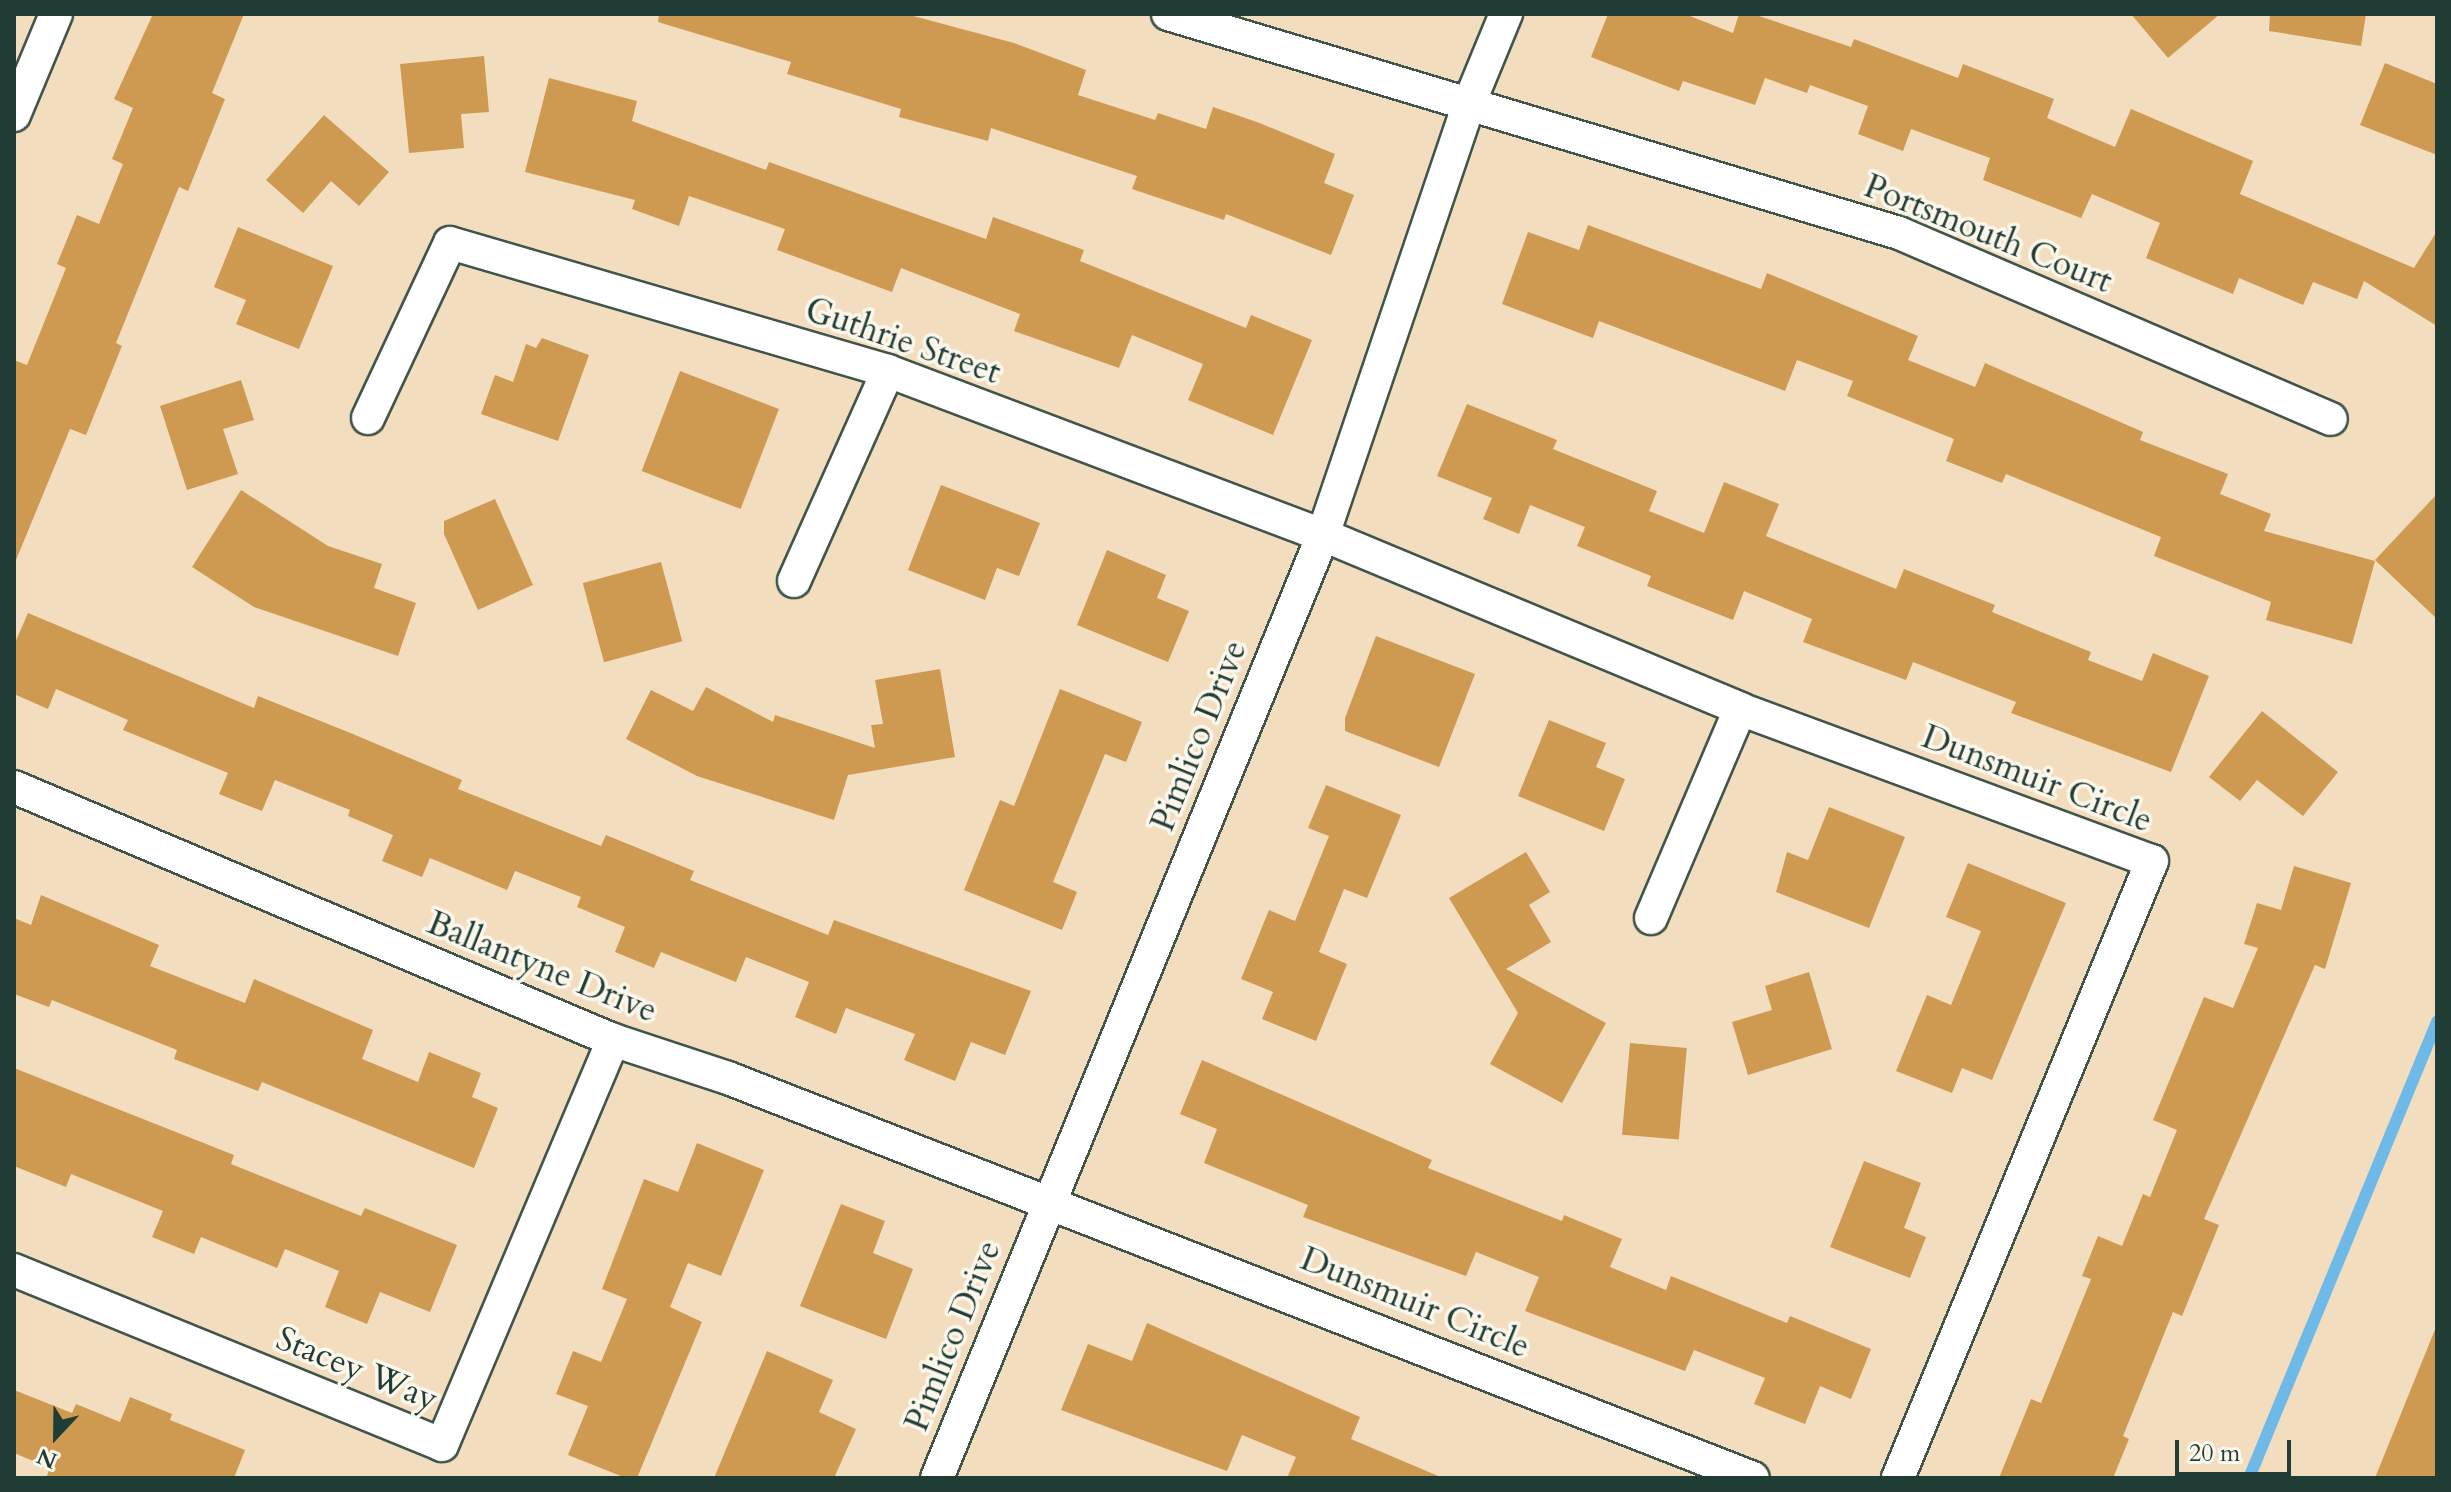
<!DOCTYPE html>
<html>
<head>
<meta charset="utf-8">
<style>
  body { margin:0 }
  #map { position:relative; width:2451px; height:1492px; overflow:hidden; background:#f3ddbf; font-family:Cardo,serif }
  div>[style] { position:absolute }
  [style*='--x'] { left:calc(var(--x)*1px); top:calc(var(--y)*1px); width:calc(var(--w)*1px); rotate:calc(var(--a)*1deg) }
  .stream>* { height:12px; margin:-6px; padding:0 6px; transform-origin:6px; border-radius:6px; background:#6fb9e8 }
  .building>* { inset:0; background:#ce9a51; transform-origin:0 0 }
  .roads { filter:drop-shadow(2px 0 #3f5549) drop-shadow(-2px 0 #3f5549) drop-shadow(0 2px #3f5549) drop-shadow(0 -2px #3f5549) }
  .street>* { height:32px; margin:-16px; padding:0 16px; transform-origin:16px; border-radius:16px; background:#fff }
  span { translate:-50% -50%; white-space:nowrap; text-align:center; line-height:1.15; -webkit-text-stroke:7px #fbf7ec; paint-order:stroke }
  .street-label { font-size:34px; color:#1f3d34 }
  .frame { position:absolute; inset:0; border:16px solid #1f3d34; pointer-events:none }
  .north { position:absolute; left:16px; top:1396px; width:80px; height:80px; -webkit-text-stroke:6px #fbf7ec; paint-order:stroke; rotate:202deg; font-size:22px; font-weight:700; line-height:32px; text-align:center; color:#1f3d34 }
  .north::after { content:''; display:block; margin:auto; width:28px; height:36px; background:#1f3d34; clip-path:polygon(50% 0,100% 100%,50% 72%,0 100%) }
  .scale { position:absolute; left:2175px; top:1440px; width:116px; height:36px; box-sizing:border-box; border:4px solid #1f3d34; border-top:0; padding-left:10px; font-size:24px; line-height:28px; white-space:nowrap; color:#1f3d34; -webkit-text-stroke:6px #fbf7ec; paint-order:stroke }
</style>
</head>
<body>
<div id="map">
  <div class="stream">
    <i style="--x:2249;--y:1478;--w:494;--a:-67.6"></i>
  </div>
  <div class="building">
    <i style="clip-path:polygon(153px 14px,244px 14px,212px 93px,225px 99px,188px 191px,179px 187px,116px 343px,122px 346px,86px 435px,70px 429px,14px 565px,14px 360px,27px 365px,66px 268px,57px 264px,77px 215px,99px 224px,123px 164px,112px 159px,133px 108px,114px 99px)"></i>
    <i style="clip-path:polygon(659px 14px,906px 14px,1014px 43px,1086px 70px,1078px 95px,1155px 120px,1158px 113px,1206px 129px,1213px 107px,1257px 122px,1335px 154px,1324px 183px,1354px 195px,1331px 255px,1226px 214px,1224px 220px,1132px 189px,1137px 176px,991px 128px,988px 141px,899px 117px,901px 109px,787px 74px,791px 62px,658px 22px)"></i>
    <i style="clip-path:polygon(1608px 14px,1685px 14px,1733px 33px,1739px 14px,1753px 14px,1851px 47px,1854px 39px,1958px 78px,1963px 64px,2054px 99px,2047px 118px,2115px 147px,2131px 109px,2253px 161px,2240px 194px,2414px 268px,2437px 231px,2437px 326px,2364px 281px,2357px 299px,2313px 282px,2303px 305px,2239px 278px,2233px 294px,2146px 258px,2160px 223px,2092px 194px,2081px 218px,1983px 180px,1990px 158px,1911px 129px,1903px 151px,1858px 134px,1868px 106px,1810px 85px,1807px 93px,1765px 78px,1755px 105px,1683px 81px,1679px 91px,1591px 57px)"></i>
    <i style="clip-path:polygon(2131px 14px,2220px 14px,2168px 58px)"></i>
    <i style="clip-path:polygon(2270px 14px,2366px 14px,2361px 46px,2269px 31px)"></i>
    <i style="clip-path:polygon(484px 56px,489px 112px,461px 114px,464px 148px,409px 153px,400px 64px)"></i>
    <i style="clip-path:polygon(2385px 63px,2437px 84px,2437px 155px,2360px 125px)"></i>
    <i style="clip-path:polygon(549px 78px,637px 101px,632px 121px,766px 170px,769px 162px,986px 239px,993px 217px,1084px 250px,1080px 261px,1246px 328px,1251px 315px,1312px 340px,1273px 435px,1188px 400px,1203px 364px,1132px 335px,1119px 368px,1014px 331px,1020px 314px,901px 268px,892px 292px,777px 250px,785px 229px,689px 196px,679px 226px,632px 209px,635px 200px,525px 172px)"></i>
    <i style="clip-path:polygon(324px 115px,389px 172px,359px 206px,331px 181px,303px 213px,266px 180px)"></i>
    <i style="clip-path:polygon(1588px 225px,1761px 289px,1767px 273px,1918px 336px,1908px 360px,1975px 387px,1985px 363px,2143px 432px,2140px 440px,2228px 474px,2220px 494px,2271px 514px,2264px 531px,2375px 561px,2352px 644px,2266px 620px,2271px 602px,2154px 556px,2161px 537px,2006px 474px,2002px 483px,1946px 461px,1954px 439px,1847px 396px,1853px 381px,1797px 360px,1785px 391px,1599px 321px,1593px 338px,1502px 304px,1528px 232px,1579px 250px)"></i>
    <i style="clip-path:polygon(238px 227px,333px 266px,299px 349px,236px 324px,246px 300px,214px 287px)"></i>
    <i style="clip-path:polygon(542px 338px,589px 355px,558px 441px,481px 414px,495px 375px,513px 382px,526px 344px,536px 348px)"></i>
    <i style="left:680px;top:371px;width:106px;height:107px;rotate:21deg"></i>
    <i style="clip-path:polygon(241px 380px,254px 420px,223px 429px,238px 474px,187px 490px,160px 406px)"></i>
    <i style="clip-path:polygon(1467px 404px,1557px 440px,1553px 449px,1657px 491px,1649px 511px,1704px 533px,1724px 482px,1779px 504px,1766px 536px,1896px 589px,1904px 569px,1995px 605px,1992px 612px,2091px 652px,2088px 660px,2142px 681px,2153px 653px,2209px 676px,2171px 772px,2011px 713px,2016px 702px,1913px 662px,1906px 680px,1803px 642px,1812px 619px,1744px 591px,1733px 620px,1647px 586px,1651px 576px,1577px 546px,1585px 527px,1530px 505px,1519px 534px,1483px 519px,1492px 498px,1437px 476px)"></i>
    <i style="clip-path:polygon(941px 485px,1040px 523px,1019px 576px,997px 568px,985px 600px,908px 570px)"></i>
    <i style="clip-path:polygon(241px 490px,328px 546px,382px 564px,374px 588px,416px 603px,398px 656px,254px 607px,192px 567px)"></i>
    <i style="clip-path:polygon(2437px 494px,2437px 619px,2375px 560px)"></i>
    <i style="clip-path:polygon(495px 499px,533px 585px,478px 610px,444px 534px,444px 521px)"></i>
    <i style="clip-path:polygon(1107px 550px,1166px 575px,1157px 598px,1189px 611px,1168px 662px,1077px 625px)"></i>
    <i style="left:661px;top:562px;width:82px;height:81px;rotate:75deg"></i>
    <i style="clip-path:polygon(28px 613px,254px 708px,258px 696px,348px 732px,462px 780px,458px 789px,601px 846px,606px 835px,694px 871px,690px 880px,828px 935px,834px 920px,1031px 991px,1005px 1055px,971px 1042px,955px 1081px,904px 1060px,915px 1034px,846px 1008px,836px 1034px,795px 1017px,809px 982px,746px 957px,736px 982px,661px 952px,654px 968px,615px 952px,625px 927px,577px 907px,581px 897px,515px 871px,507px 890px,430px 858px,422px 877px,382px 861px,393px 835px,348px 816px,350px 810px,275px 780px,262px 811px,219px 794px,228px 773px,123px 730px,128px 720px,56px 689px,48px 709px,14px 694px,14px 645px)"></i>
    <i style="clip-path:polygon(1376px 636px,1475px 674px,1439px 767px,1345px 731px,1345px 718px)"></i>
    <i style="clip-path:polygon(940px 669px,955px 757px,848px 775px,834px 820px,697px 776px,626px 739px,651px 690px,693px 711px,706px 687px,773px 722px,775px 715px,875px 748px,871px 725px,883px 724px,875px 680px)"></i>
    <i style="clip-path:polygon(1060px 689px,1142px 722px,1126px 762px,1105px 754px,1053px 882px,1077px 892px,1062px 930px,964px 890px,1000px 800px,1014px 806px)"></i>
    <i style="clip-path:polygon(2262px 711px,2338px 772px,2303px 816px,2257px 780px,2240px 801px,2209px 777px)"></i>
    <i style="clip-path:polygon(1549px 720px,1606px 743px,1596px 767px,1625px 779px,1604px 831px,1518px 796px)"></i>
    <i style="clip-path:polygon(1326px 785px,1401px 815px,1367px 898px,1344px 889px,1319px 952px,1347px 964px,1316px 1041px,1262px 1019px,1273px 992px,1241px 979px,1269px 910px,1295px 921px,1329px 836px,1308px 828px)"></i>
    <i style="clip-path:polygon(1829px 807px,1905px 837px,1869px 928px,1776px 892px,1787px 852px,1808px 860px)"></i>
    <i style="clip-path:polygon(1526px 852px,1550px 892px,1529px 905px,1551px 942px,1506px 969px,1606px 1023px,1562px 1103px,1490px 1064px,1518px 1013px,1449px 898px)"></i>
    <i style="clip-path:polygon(1968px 863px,2066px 903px,1992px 1080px,1962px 1068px,1952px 1093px,1896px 1071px,1927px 995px,1951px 1005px,1981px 931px,1946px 917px)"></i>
    <i style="clip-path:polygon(2294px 866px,2351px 883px,2325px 969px,2315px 965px,2204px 1219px,2219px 1225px,2182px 1316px,2173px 1312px,2123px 1436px,2129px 1439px,2113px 1478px,1999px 1478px,2031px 1399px,2041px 1403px,2091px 1279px,2082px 1276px,2098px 1236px,2122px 1246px,2143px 1194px,2150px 1197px,2177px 1130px,2153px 1120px,2204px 997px,2233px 1008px,2258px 948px,2244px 944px,2257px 903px,2281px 910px)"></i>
    <i style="clip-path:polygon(41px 895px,159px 945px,150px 966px,245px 1003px,254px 979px,373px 1030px,362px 1059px,418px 1082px,429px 1052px,481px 1073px,472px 1097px,498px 1108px,474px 1168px,262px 1082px,258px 1091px,174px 1059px,177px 1050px,52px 1000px,49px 1007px,14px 994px,14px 918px,31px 925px)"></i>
    <i style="clip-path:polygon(1809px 972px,1832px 1049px,1748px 1075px,1732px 1022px,1772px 1010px,1765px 986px)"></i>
    <i style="left:1630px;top:1043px;width:57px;height:92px;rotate:5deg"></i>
    <i style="clip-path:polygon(1202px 1060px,1432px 1160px,1428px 1168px,1562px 1221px,1564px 1215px,1622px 1239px,1610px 1267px,1666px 1290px,1671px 1276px,1787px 1323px,1790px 1316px,1871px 1349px,1851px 1399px,1820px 1386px,1805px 1424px,1754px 1404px,1765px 1378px,1694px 1350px,1685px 1371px,1525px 1311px,1539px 1277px,1476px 1252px,1466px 1276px,1303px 1217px,1308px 1205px,1204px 1163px,1217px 1129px,1180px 1114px)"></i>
    <i style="clip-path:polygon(14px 1068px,234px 1155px,231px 1164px,361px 1216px,365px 1208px,457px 1245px,430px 1312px,380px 1292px,367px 1324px,325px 1307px,339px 1271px,285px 1249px,277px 1268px,201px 1237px,194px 1254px,152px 1237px,163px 1211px,71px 1174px,66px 1187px,14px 1166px)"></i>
    <i style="clip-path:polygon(697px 1143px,764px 1170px,721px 1276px,688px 1263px,670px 1307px,702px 1322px,637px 1478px,626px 1478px,568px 1455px,588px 1406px,556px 1394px,573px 1351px,601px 1362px,627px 1299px,602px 1289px,644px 1179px,678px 1192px)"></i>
    <i style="clip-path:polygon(1864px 1161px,1921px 1183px,1904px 1228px,1926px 1237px,1910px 1278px,1830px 1247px)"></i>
    <i style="clip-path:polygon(841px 1204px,885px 1221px,873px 1253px,913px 1269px,886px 1339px,800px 1306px)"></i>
    <i style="clip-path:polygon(1147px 1323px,1360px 1417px,1351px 1439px,1443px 1478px,1287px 1478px,1296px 1457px,1242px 1435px,1227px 1471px,1061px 1410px,1088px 1344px,1132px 1361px)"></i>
    <i style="clip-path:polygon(2436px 1327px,2437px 1478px,2375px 1478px)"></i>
    <i style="clip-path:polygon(767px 1351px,833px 1380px,819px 1412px,856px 1429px,834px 1478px,714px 1478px)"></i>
    <i style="clip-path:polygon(14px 1390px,72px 1413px,76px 1404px,120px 1422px,130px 1397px,172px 1414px,170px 1420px,245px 1450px,234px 1478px,46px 1478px,50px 1468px,14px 1453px)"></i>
  </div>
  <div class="roads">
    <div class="street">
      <i style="--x:1168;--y:14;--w:763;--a:16.68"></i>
      <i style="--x:1899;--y:233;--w:470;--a:23.3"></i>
      <i style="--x:14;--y:115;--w:109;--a:-67.4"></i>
      <i style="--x:368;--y:418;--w:193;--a:-64.9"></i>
      <i style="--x:450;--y:243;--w:456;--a:16.3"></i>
      <i style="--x:888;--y:371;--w:465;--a:20.7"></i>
      <i style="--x:1323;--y:535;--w:452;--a:22.6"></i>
      <i style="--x:1740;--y:709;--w:439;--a:20.3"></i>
      <i style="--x:2152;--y:861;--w:667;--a:112.38"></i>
      <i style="--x:794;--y:581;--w:230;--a:-65.9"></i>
      <i style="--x:14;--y:787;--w:650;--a:22.9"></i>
      <i style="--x:613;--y:1040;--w:121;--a:18.3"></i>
      <i style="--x:728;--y:1078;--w:1100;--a:21.32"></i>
      <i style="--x:1651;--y:918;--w:227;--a:-66.9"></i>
      <i style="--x:14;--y:1270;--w:462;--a:22.2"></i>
      <i style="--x:442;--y:1445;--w:440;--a:-67.1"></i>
      <i style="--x:937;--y:1478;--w:1019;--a:-67.74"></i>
      <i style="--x:1323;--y:535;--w:453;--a:-71.3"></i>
      <i style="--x:1468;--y:106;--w:100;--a:-67.6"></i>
    </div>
  </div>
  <div class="street-label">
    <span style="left:1988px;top:234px;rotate:22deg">Portsmouth Court</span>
    <span style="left:903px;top:341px;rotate:19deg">Guthrie Street</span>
    <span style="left:1199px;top:736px;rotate:-68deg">Pimlico Drive</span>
    <span style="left:2037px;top:779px;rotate:21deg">Dunsmuir Circle</span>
    <span style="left:542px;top:967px;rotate:22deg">Ballantyne Drive</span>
    <span style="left:1415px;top:1303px;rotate:22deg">Dunsmuir Circle</span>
    <span style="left:953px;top:1336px;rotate:-68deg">Pimlico Drive</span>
    <span style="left:357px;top:1369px;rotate:22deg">Stacey Way</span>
  </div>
  <div class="frame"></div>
  <div class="north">N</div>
  <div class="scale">20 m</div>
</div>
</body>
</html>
